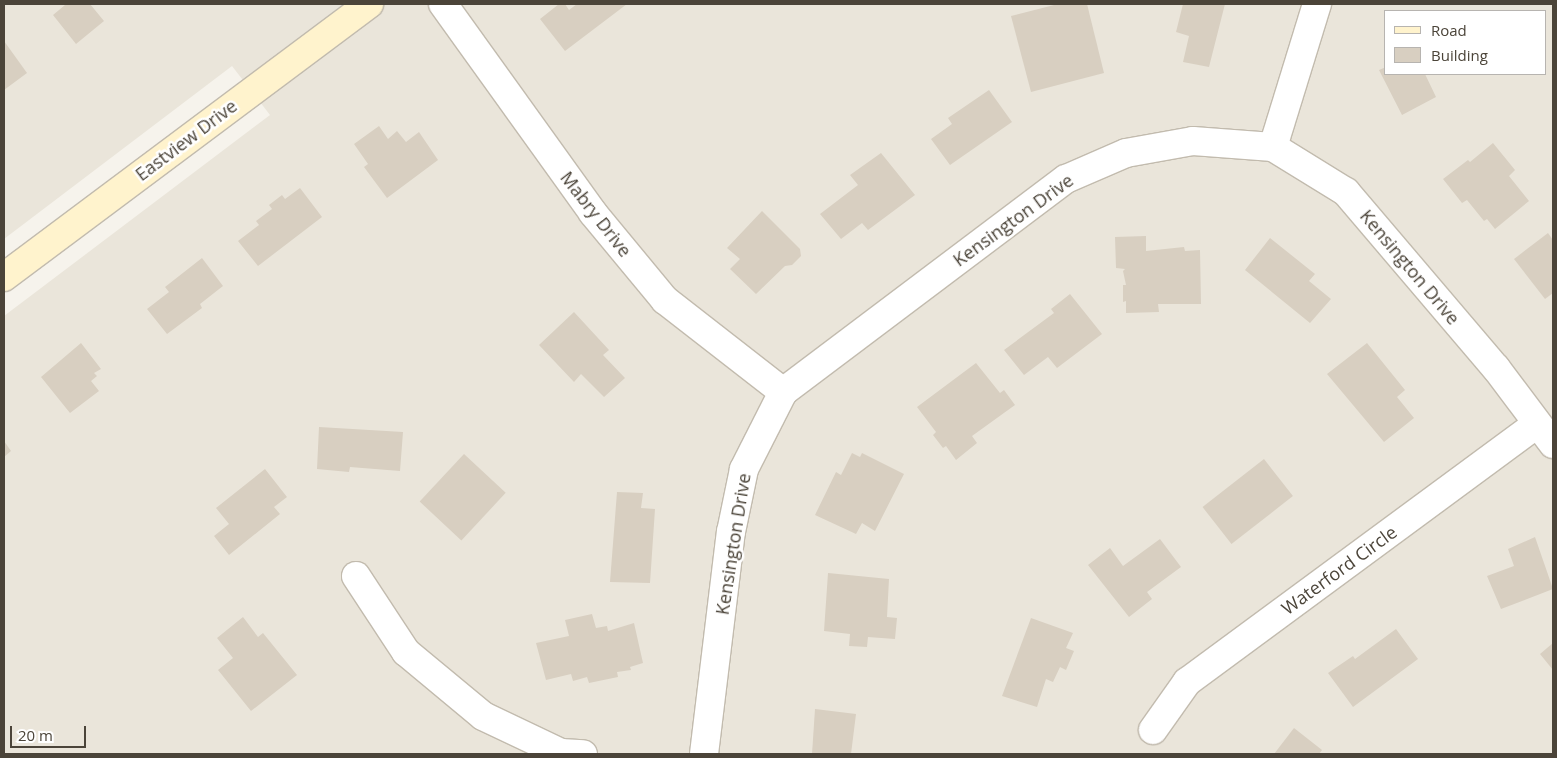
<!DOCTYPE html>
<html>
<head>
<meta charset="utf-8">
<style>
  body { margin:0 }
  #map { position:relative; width:1557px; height:758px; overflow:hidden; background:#f6f3ec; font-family:"Open Sans",sans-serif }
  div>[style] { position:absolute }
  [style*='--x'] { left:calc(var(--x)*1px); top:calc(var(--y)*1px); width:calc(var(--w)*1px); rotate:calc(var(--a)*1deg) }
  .residential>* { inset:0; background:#eae5da }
  .building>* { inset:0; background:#d8cfc1; transform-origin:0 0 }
  .roads { filter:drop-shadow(1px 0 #c2bbae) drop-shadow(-1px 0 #c2bbae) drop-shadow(0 1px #c2bbae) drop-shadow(0 -1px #c2bbae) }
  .street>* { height:28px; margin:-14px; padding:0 14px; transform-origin:14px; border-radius:14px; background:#fff }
  .secondary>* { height:28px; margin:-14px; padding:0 14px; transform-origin:14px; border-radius:14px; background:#fff3cd }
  span { translate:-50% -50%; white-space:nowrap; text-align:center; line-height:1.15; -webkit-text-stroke:5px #fff; paint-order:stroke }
  .street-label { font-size:18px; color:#4b4439 }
  .frame { position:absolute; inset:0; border:5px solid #4b4439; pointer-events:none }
  .legend { position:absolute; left:1384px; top:10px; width:162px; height:65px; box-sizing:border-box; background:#fff; border:1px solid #b7b4b0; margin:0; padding:6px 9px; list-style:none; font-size:15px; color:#4b4439 }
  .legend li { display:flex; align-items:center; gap:10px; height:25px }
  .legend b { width:25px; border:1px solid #b7b4b0 }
  .scale { position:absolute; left:10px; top:726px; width:76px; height:22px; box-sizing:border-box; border:2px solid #4b4439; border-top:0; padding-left:6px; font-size:15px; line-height:18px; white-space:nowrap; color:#4b4439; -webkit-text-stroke:4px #fff; paint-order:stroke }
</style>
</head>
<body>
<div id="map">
  <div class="residential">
    <i style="clip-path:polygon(evenodd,4px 4px,1553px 4px,1553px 754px,4px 754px,4px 316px,270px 115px,232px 66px,4px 239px,4px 4px,1386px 11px,1546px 11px,1546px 74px,1386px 74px,1386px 11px)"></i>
  </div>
  <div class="building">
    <i style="clip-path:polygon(64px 4px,90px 4px,104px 21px,76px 44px,53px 15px,65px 5px)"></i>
    <i style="clip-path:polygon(559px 4px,565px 4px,569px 10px,577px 4px,627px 4px,565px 51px,540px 19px)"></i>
    <i style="clip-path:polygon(1058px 4px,1087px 4px,1104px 73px,1031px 92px,1011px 16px)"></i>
    <i style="clip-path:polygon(1183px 4px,1225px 4px,1209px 67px,1183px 62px,1189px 36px,1176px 32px)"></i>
    <i style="clip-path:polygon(4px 41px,27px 73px,4px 90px)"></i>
    <i style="clip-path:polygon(1386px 67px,1386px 74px,1425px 74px,1436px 97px,1402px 115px,1379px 70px)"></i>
    <i style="clip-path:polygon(989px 90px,1012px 122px,950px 165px,931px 139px,952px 124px,948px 118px)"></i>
    <i style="clip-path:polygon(379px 126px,388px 139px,397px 131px,406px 142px,419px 132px,438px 160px,387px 198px,364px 167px,368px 164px,354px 144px)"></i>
    <i style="clip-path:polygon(1493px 143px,1515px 170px,1509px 176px,1529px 201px,1495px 229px,1487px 219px,1484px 221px,1467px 200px,1462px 203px,1443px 179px,1468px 160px,1470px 162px)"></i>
    <i style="clip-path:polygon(881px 153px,915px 195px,868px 230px,862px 223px,841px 239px,820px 214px,858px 185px,850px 175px)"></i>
    <i style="clip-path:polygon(300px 188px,322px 217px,258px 266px,238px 241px,259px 225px,256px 221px,272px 209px,269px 205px,282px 195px,285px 199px)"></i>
    <i style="clip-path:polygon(762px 211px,800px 249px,801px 256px,792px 265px,785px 266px,756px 294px,730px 269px,740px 259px,727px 248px)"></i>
    <i style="clip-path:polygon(1548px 233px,1553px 240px,1553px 293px,1545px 299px,1514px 259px)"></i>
    <i style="clip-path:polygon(1146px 236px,1146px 251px,1184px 247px,1185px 251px,1200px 250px,1201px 304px,1158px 304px,1159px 312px,1126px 313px,1126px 301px,1123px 302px,1123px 285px,1126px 285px,1123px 271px,1125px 269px,1116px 268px,1115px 237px)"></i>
    <i style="clip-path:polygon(1270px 238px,1315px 274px,1309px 281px,1331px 299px,1310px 323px,1245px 270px)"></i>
    <i style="clip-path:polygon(202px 258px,223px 286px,200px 304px,202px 308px,167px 334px,147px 309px,169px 292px,165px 287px)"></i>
    <i style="clip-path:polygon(1070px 294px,1102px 334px,1057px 368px,1048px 357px,1024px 375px,1004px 350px,1054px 313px,1051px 309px)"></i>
    <i style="clip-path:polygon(574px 312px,609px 350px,603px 355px,625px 378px,604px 397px,581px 374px,574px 382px,539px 345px)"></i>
    <i style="clip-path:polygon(81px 343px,101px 369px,94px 373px,97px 376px,91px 381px,99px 391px,70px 413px,41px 377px)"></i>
    <i style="clip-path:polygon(1367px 343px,1405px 390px,1397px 397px,1414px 418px,1384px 442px,1327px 374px)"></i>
    <i style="clip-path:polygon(976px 363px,1000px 393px,1004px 390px,1015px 405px,972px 436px,977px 443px,956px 460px,946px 446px,943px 448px,933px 435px,936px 432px,917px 407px)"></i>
    <i style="clip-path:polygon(319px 427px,403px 432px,400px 471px,350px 467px,349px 472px,317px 469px)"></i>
    <i style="clip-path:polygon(4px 441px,11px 451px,4px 457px)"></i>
    <i style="clip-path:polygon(852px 453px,860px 457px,862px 453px,904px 474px,875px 531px,862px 523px,856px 534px,815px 515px,836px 472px,841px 475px)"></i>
    <i style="left:464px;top:454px;width:57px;height:65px;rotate:43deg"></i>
    <i style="left:1264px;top:459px;width:47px;height:78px;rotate:52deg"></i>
    <i style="clip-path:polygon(265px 469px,287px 497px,274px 507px,280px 514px,229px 555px,214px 536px,229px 524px,216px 508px)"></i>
    <i style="clip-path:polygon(617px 492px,643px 493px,641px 508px,655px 509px,650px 583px,610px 582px)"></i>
    <i style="clip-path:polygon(1535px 537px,1553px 589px,1501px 609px,1487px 576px,1514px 566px,1508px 549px)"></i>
    <i style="clip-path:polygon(1160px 539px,1181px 567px,1147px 592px,1152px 599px,1129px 617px,1088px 565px,1110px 548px,1123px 566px)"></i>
    <i style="clip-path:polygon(828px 573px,889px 579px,887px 617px,897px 618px,895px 639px,868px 637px,867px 647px,849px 646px,850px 634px,824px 631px)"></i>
    <i style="clip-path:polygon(592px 614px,596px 628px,607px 626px,608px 631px,634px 623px,643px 663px,630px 667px,631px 670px,617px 672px,618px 677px,589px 683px,587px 677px,573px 681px,571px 674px,546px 680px,536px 643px,569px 636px,565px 620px)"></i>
    <i style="clip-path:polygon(243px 617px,258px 637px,263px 633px,297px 675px,251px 711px,218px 670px,233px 658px,217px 638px)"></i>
    <i style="clip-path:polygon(1031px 618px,1073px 633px,1066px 648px,1074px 651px,1066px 670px,1060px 667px,1053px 682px,1046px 679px,1037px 707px,1002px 696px)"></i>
    <i style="clip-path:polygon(1396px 629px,1418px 659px,1353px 707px,1328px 673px,1353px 656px,1355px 659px)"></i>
    <i style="clip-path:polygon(1553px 643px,1553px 670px,1540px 654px)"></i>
    <i style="clip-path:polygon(815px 709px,856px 714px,851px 754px,812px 754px)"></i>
    <i style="clip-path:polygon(1294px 728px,1322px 750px,1319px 754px,1274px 754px)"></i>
  </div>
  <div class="roads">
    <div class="street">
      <i style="--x:443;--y:4;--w:257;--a:54.3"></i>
      <i style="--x:593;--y:213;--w:113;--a:50.4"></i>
      <i style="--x:665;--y:300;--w:150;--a:37.9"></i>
      <i style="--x:1273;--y:147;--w:150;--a:-72.9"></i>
      <i style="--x:356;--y:576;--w:91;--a:56.7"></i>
      <i style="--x:406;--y:652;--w:100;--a:39.7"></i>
      <i style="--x:483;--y:716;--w:86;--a:25.4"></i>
      <i style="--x:561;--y:753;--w:22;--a:3"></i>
      <i style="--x:1153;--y:730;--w:59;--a:-54.7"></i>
      <i style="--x:1187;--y:682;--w:435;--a:-36.4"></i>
      <i style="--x:704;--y:754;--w:224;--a:-83.1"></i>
      <i style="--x:731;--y:532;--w:64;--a:-78.3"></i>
      <i style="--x:744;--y:469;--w:86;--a:-63.1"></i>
      <i style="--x:783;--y:392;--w:354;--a:-37"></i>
      <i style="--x:1066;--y:179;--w:65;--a:-23.4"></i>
      <i style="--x:1126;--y:153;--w:68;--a:-10.2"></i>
      <i style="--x:1193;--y:141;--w:80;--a:4.3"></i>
      <i style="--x:1273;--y:147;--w:86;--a:31.7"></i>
      <i style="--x:1346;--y:192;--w:231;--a:49.6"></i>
      <i style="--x:1496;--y:368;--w:95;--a:53.1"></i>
    </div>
    <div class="secondary">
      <i style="--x:4;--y:277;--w:456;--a:-36.8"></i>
    </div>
  </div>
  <div class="street-label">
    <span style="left:186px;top:140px;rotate:-37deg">Eastview Drive</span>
    <span style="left:596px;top:214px;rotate:52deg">Mabry Drive</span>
    <span style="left:1013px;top:220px;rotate:-36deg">Kensington Drive</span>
    <span style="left:1410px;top:267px;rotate:50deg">Kensington Drive</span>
    <span style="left:733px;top:544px;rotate:-81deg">Kensington Drive</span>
    <span style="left:1339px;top:570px;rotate:-36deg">Waterford Circle</span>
  </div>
  <div class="frame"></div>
  <ul class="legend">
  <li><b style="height:6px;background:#fff3cd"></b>Road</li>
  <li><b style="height:14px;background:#d8cfc1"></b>Building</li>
  </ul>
  <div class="scale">20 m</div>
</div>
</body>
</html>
